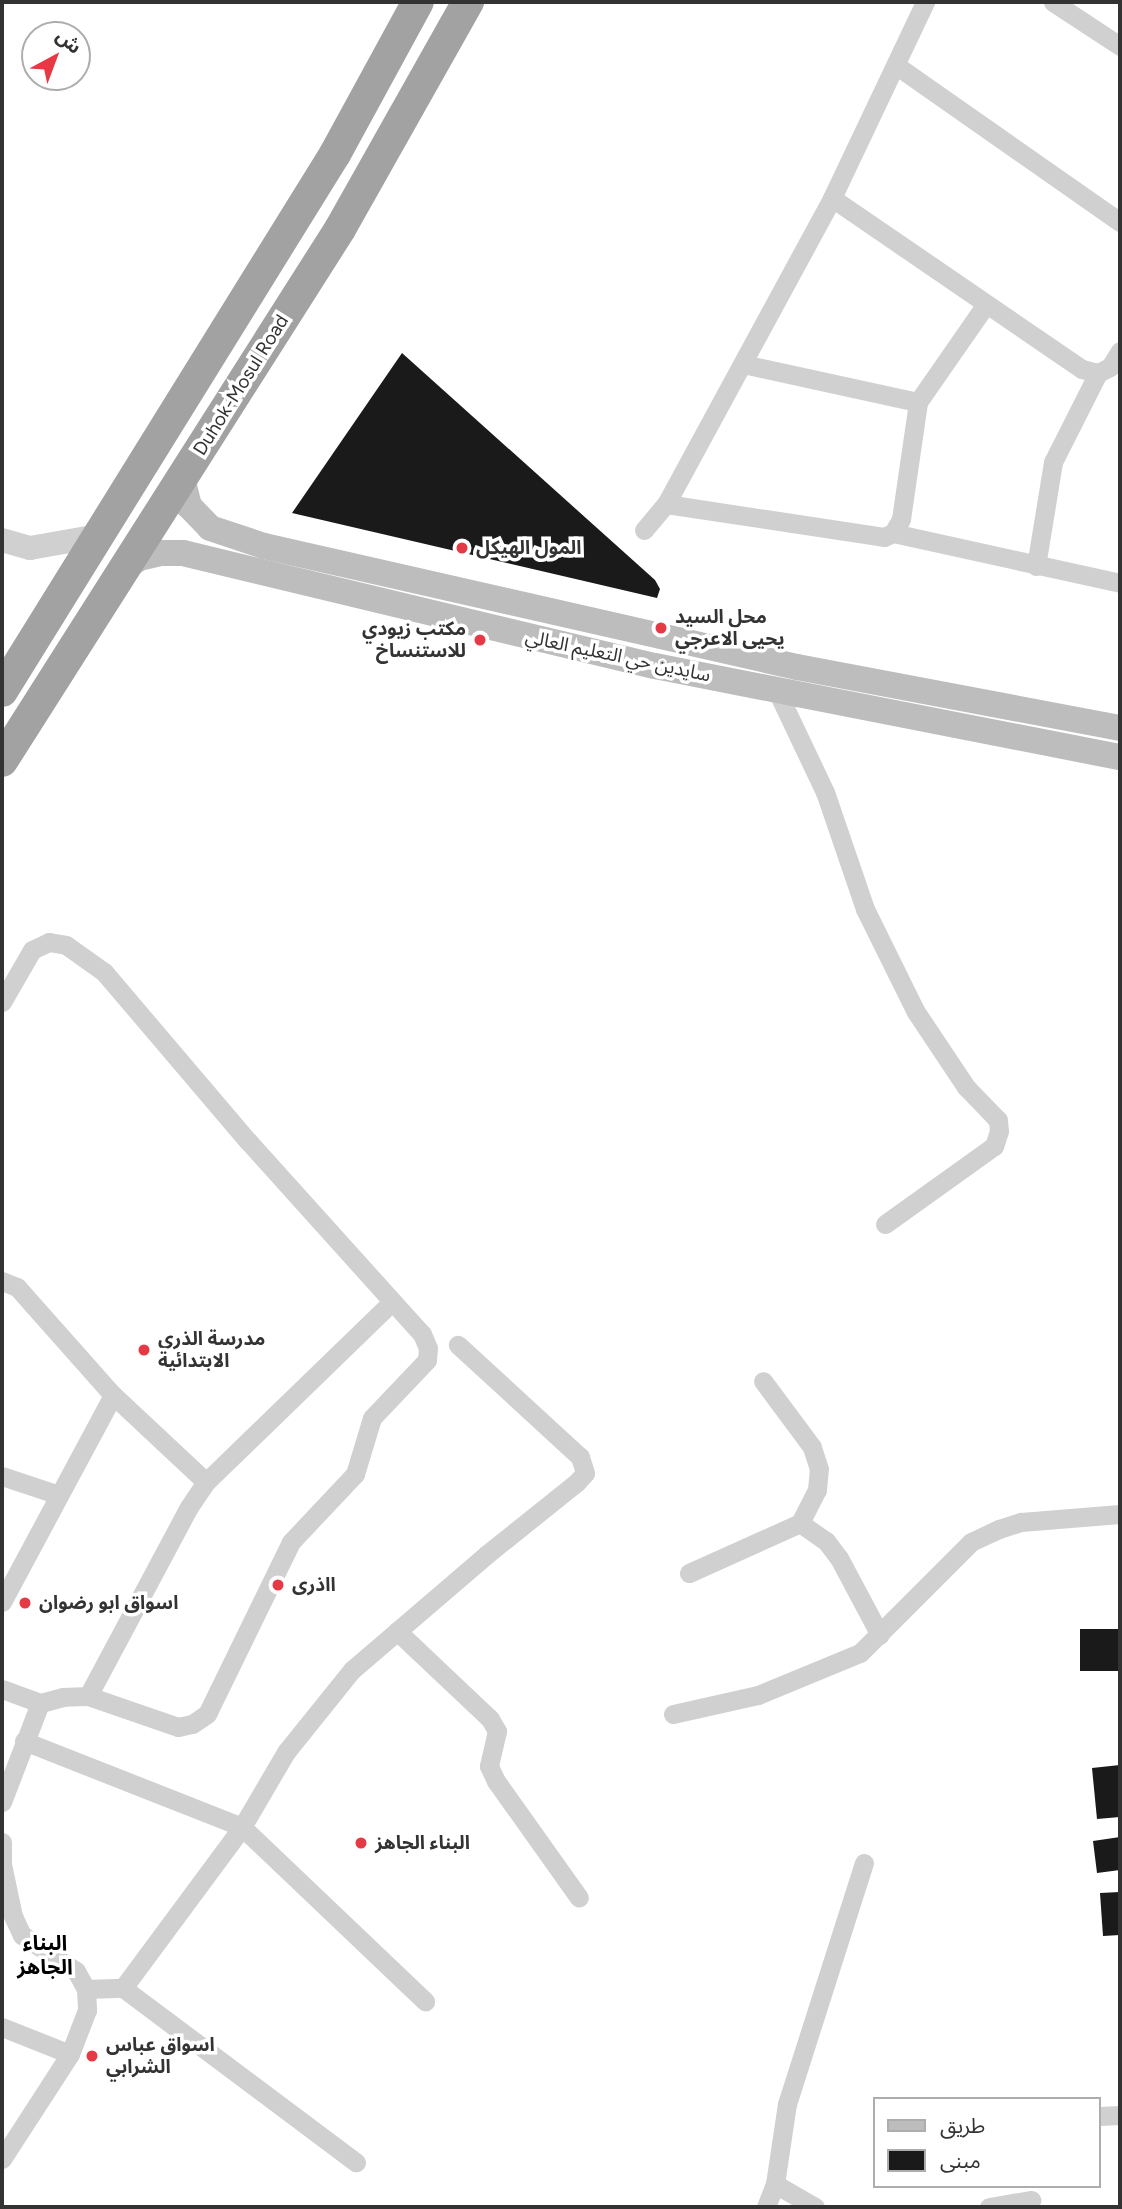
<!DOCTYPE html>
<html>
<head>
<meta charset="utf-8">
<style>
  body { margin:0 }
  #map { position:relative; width:1122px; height:2209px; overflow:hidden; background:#fff; font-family:Figtree,"Noto Sans Arabic",sans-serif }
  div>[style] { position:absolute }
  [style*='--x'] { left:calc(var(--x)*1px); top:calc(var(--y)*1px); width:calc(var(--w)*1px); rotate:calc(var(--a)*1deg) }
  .building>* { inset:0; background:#1a1a1a; transform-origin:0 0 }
  .minor>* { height:19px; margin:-9.5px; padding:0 9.5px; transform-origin:9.5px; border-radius:9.5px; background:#d0d0d0 }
  .tertiary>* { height:24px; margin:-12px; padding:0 12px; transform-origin:12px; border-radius:12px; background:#d0d0d0 }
  .secondary>* { height:26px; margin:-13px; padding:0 13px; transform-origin:13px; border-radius:13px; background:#bdbdbd }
  .trunk>* { height:32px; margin:-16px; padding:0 16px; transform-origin:16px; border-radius:16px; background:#a2a2a2 }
  .dots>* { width:19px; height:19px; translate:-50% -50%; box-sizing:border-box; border:4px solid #fff; border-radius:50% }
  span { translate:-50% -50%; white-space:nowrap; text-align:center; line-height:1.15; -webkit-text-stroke:7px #fff; paint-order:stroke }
  .street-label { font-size:19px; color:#333 }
  .poi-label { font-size:19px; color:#333; font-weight:700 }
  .left { translate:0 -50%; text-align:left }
  .right { translate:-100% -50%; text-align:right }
  .neighbourhood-label { font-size:21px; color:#000; font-weight:700 }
  .frame { position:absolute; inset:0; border:4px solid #333; pointer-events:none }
  .legend { position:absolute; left:873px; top:2097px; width:228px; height:91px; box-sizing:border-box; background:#fff; border:2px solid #adadad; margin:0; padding:9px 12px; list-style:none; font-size:21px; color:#333 }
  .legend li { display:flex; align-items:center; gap:14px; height:35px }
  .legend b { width:35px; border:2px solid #adadad }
  .north { position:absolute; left:21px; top:21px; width:70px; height:70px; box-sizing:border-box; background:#fff; border:2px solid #adadad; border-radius:50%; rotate:41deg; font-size:19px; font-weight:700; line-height:28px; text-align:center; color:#333 }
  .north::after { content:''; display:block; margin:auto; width:24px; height:32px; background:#e63946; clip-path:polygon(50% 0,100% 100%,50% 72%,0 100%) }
</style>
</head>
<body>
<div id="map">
  <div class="building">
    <i style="clip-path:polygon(402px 353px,655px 580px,660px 589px,657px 598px,292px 513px)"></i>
    <i style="left:1120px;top:1629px;width:42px;height:40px;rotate:90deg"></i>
    <i style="clip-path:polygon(1120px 1765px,1120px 1817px,1097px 1819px,1092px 1768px)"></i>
    <i style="clip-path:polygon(1120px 1837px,1120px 1870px,1097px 1873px,1093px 1841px)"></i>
    <i style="clip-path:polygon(1120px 1892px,1120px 1935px,1103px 1936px,1100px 1893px)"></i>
  </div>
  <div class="minor">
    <i style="--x:1053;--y:2;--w:80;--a:33.3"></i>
    <i style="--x:897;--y:66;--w:272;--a:35"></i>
    <i style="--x:832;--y:198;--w:303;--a:34.4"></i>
    <i style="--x:1082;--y:369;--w:16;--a:14"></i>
    <i style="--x:1098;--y:373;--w:13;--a:-27"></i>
    <i style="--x:1110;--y:367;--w:19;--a:-58"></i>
    <i style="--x:743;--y:364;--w:179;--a:12.3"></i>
    <i style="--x:666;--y:504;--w:220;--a:8.6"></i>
    <i style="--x:884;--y:537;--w:10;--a:-24"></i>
    <i style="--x:893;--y:533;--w:16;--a:-60"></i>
    <i style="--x:901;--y:519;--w:118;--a:-81.7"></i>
    <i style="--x:918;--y:402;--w:119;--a:-55.2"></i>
    <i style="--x:644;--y:530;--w:34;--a:-50"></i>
    <i style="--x:666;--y:504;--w:348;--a:-61.5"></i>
    <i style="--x:832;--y:198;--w:217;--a:-64.6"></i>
    <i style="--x:893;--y:533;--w:232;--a:12.4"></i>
    <i style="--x:1036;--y:566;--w:105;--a:-80.7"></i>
    <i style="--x:1053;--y:462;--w:100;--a:-63.2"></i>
    <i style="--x:776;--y:689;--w:114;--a:64.6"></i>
    <i style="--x:825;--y:792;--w:124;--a:71.1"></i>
    <i style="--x:865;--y:909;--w:115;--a:63.7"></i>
    <i style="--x:916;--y:1012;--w:90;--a:56.3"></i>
    <i style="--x:966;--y:1087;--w:46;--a:45.9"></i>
    <i style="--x:998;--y:1120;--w:11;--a:85"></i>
    <i style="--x:999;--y:1131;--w:16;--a:108"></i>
    <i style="--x:994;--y:1146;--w:134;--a:144.4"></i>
    <i style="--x:2;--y:1002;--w:60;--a:-60"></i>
    <i style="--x:32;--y:950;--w:19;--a:-25"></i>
    <i style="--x:49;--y:942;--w:17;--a:10"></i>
    <i style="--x:66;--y:945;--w:47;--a:35.4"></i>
    <i style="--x:104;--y:972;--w:222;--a:49.6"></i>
    <i style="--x:248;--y:1141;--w:260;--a:48"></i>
    <i style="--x:422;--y:1334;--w:15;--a:67"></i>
    <i style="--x:428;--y:1348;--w:12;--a:95"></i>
    <i style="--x:427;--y:1360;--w:80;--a:133.5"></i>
    <i style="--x:372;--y:1418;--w:59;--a:106.9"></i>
    <i style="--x:355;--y:1474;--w:93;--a:133.3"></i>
    <i style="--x:291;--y:1542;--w:191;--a:116"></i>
    <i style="--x:207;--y:1714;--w:18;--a:146"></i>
    <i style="--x:192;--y:1724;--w:14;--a:168"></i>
    <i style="--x:178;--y:1727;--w:95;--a:-161"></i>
    <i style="--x:88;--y:1696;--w:25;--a:178"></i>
    <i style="--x:63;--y:1697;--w:24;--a:165"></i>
    <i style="--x:40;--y:1703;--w:40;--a:-159.8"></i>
    <i style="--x:2;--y:1281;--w:16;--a:22"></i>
    <i style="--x:17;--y:1287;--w:144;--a:48.4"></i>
    <i style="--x:113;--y:1395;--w:127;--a:43.1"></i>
    <i style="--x:2;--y:1476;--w:60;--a:18.4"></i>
    <i style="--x:800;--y:1523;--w:32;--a:35"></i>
    <i style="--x:826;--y:1541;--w:21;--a:53"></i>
    <i style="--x:839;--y:1558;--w:87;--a:62"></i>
    <i style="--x:689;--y:1573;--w:122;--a:-24.2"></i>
    <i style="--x:800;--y:1523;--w:37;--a:-63"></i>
    <i style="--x:817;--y:1490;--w:21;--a:-85"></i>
    <i style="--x:819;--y:1469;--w:23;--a:-108"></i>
    <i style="--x:812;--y:1447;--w:82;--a:-126.6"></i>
    <i style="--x:2;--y:1602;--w:235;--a:-61.8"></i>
    <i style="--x:397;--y:1631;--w:128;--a:43.4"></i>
    <i style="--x:490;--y:1719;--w:14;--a:60"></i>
    <i style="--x:497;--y:1731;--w:36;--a:103"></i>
    <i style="--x:489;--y:1766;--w:17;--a:65"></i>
    <i style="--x:496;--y:1781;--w:143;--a:54.6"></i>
    <i style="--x:88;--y:1696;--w:214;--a:-61.9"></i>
    <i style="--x:189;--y:1507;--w:30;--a:-56"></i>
    <i style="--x:206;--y:1482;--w:259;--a:-44.1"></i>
    <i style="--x:673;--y:1714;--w:87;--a:-12.6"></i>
    <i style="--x:758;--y:1695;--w:110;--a:-22.4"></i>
    <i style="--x:860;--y:1653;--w:157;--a:-45"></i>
    <i style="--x:971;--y:1542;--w:31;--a:-25"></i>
    <i style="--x:999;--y:1529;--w:23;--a:-18"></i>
    <i style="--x:1021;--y:1522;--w:99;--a:-4.6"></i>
    <i style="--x:24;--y:1741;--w:234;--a:21.5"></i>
    <i style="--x:242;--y:1827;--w:253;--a:43.6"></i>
    <i style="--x:2;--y:1802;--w:106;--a:-69"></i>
    <i style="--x:2;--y:1842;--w:22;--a:90"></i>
    <i style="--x:2;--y:1864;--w:53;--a:78.1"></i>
    <i style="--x:13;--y:1916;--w:21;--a:65"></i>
    <i style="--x:22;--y:1935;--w:65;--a:33.7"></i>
    <i style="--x:76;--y:1971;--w:21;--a:61"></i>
    <i style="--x:86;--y:1989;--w:21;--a:87"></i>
    <i style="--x:87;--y:2010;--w:47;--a:111.1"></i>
    <i style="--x:70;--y:2054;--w:125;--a:122.9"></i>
    <i style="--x:123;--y:1988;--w:291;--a:36.8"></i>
    <i style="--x:86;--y:1989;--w:37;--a:-2"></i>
    <i style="--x:123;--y:1988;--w:200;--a:-53.5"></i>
    <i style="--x:242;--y:1827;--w:87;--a:-59.6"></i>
    <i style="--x:286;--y:1752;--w:105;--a:-51.2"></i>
    <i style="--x:352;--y:1670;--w:177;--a:-40.6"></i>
    <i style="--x:486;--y:1555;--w:117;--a:-38.7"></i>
    <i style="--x:577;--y:1482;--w:12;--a:-48"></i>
    <i style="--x:585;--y:1473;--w:17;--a:-107"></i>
    <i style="--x:580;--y:1457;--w:166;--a:-137.4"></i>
    <i style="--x:2;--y:2027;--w:73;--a:21.7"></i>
    <i style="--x:1099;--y:2116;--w:21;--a:-3"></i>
    <i style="--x:775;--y:2184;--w:46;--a:29.9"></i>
    <i style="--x:766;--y:2207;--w:25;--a:-69"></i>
    <i style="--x:775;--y:2184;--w:81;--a:-81.5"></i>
    <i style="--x:787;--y:2104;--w:253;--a:-72.3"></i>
    <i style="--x:989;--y:2207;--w:43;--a:-9.5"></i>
  </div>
  <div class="tertiary">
    <i style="--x:2;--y:540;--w:29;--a:16"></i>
    <i style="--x:30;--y:548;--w:69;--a:-10"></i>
  </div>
  <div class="secondary">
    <i style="--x:182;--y:478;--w:29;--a:76"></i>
    <i style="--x:189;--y:506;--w:30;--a:46"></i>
    <i style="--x:210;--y:528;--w:57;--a:18.4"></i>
    <i style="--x:264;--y:546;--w:547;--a:12.79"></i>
    <i style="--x:797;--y:667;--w:329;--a:10.7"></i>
    <i style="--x:122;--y:570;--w:21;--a:-35"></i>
    <i style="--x:139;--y:558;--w:23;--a:-13"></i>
    <i style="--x:161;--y:553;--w:22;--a:0"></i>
    <i style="--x:183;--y:553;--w:485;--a:13.5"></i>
    <i style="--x:655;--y:666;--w:474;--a:11.1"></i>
  </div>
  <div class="trunk">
    <i style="--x:2;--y:691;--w:632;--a:-58.2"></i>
    <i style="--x:335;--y:154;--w:173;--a:-61.4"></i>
    <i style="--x:2;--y:761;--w:630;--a:-57.57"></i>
    <i style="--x:340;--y:229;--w:261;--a:-60.6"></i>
  </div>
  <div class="dots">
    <i style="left:462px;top:548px;background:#e63946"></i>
    <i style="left:661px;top:628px;background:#e63946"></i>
    <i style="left:480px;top:640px;background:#e63946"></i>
    <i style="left:144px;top:1350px;background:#e63946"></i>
    <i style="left:278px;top:1585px;background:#e63946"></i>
    <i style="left:25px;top:1603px;background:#e63946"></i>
    <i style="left:361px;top:1843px;background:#e63946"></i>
    <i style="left:92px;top:2056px;background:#e63946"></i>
  </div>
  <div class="street-label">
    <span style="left:241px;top:385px;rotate:-58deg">Duhok-Mosul Road</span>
    <span style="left:618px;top:656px;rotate:12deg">سايدين حي التعليم العالي</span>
  </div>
  <div class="poi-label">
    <span class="left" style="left:476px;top:548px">المول الهيكل</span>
    <span class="left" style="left:675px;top:628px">محل السيد<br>يحيى الاعرجي</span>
    <span class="right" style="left:466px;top:640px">مكتب زيودي<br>للاستنساخ</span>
    <span class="left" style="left:158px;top:1350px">مدرسة الذرى<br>الابتدائية</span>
    <span class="left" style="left:292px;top:1585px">ااذرى</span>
    <span class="left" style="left:39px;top:1603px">اسواق ابو رضوان</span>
    <span class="left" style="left:375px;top:1843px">البناء الجاهز</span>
    <span class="left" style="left:106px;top:2056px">اسواق عباس<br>الشرابي</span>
  </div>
  <div class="neighbourhood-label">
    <span style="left:45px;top:1955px">البناء<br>الجاهز</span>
  </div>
  <div class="frame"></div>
  <ul class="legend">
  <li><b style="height:9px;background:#bdbdbd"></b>طريق</li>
  <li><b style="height:19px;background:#1a1a1a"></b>مبنى</li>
  </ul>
  <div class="north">ش</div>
</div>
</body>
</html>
